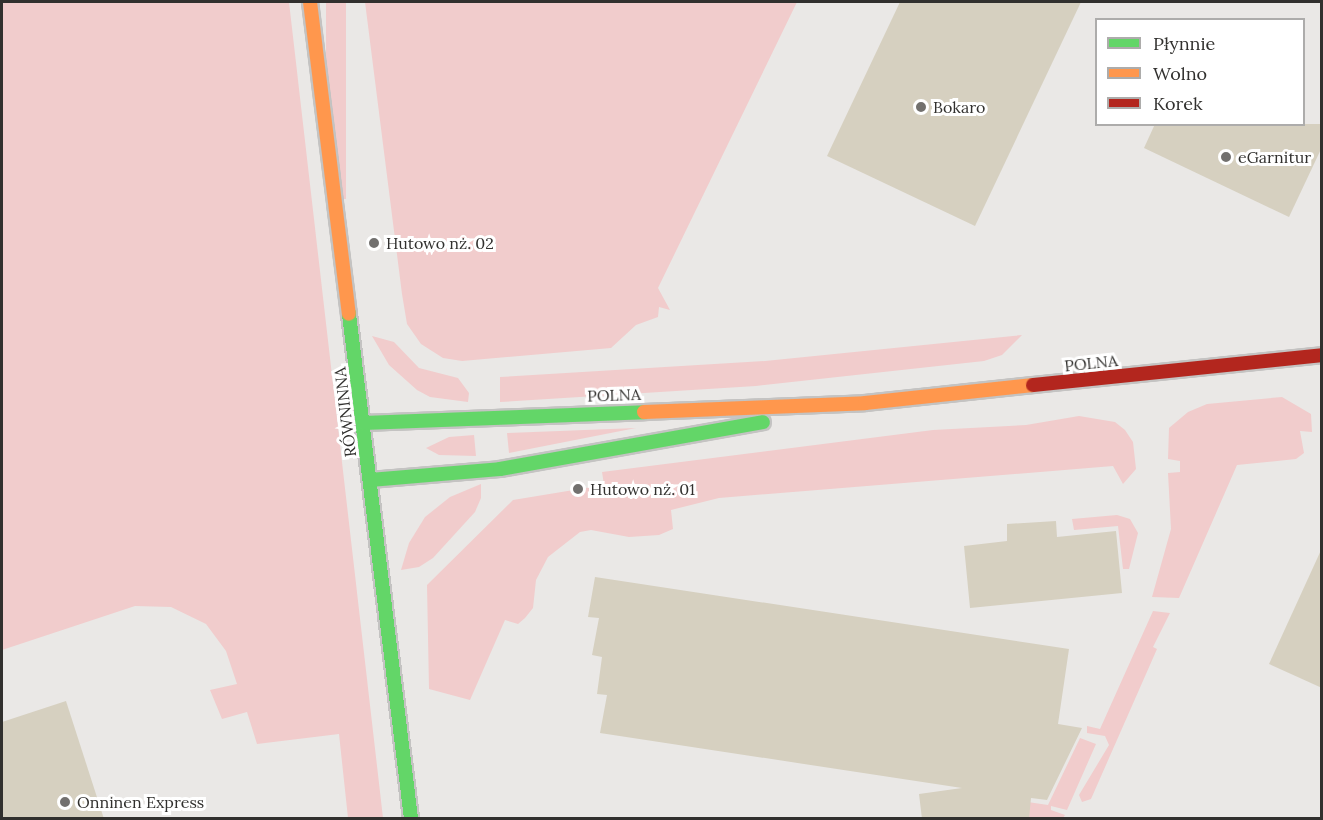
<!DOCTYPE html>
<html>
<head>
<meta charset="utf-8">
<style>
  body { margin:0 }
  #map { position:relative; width:1323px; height:820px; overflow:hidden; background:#eae8e6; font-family:Lora,serif }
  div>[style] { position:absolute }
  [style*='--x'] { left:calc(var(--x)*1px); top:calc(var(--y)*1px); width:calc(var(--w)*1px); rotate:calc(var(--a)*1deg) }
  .green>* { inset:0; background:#f1cccc; transform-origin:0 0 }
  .building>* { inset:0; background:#d6d0c0 }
  .roads { filter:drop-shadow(2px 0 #c4c3c2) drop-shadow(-2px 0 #c4c3c2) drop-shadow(0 2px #c4c3c2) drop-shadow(0 -2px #c4c3c2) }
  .fast>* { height:14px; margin:-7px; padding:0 7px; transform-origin:7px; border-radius:7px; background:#63d668 }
  .slow>* { height:14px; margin:-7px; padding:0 7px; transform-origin:7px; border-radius:7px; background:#ff974d }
  .jam>* { height:14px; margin:-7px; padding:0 7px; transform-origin:7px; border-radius:7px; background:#b3261e }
  .dots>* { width:16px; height:16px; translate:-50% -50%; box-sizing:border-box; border:3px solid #fff; border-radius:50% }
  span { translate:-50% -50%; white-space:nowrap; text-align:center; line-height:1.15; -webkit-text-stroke:6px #fff; paint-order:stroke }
  .poi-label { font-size:16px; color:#31302e }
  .left { translate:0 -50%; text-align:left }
  .street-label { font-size:16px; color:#31302e }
  .frame { position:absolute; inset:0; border:3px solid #31302e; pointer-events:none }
  .legend { position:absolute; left:1095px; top:18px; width:210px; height:108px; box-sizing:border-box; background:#fff; border:2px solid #adacab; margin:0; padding:8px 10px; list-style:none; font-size:18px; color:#31302e }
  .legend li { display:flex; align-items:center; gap:12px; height:30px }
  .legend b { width:30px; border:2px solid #adacab }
</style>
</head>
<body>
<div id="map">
  <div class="green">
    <i style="clip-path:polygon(2px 2px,289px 2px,383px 818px,348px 818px,339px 734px,257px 744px,247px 712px,222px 719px,210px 690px,237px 684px,226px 651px,206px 624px,171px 607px,135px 606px,2px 650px)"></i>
    <i style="left:326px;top:2px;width:20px;height:197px"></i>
    <i style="clip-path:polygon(365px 2px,797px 2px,658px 288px,670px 310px,659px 307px,658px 317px,636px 325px,611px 348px,462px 361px,443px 358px,421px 344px,407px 324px,402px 294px)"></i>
    <i style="clip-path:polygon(1022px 335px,1002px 355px,984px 361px,756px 386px,500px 402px,500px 377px,765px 361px)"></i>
    <i style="clip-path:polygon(372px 336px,394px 342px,419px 368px,458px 378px,469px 393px,468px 402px,430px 397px,417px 390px,389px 365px)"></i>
    <i style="clip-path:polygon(1282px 397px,1311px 414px,1312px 432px,1300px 431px,1304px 453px,1296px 459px,1237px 465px,1179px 598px,1152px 597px,1171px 529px,1168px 473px,1180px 472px,1180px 461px,1168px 459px,1169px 428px,1188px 412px,1207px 404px)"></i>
    <i style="clip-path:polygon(1079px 416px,1115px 422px,1125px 430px,1133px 442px,1136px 469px,1123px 484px,1113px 466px,719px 498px,671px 510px,673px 529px,659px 535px,629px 537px,591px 530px,580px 532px,548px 557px,536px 580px,533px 608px,525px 618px,518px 624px,505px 620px,470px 700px,429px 689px,427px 585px,513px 500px,604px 485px,602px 472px,933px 430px,1026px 425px)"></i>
    <i style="clip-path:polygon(636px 428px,509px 453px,507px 433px)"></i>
    <i style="clip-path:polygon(474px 435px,476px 456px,439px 455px,426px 448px,449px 437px)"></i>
    <i style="clip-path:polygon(481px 484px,481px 498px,475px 512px,433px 558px,419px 567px,401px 570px,409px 543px,425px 517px,450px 497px)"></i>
    <i style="clip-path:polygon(1117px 515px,1130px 519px,1138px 533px,1129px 569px,1123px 569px,1118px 526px,1074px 530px,1072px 519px)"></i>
    <i style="clip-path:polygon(1153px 611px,1170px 613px,1153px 647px,1157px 649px,1091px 799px,1082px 802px,1079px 795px,1109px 745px,1105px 736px,1087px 733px,1087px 726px,1100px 729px)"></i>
    <i style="clip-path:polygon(1080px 738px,1096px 744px,1067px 810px,1051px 806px,1051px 810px,1065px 815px,1063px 818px,1025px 818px,954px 791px,1048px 805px)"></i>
  </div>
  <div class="building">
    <i style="clip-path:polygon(900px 2px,1081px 2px,975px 226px,827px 156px)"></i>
    <i style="clip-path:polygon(1155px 124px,1322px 124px,1322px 147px,1289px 217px,1144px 148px)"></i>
    <i style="clip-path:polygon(1056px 521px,1057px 537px,1116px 531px,1122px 593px,970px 608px,964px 546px,1007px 541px,1007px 524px)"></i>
    <i style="clip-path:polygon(1322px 548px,1322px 688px,1269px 664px)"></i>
    <i style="clip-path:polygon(595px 577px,1069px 649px,1058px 724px,1082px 728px,1047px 800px,1031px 798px,1029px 819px,922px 819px,919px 794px,962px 788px,600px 733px,607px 695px,597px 694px,602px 657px,592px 655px,599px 618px,588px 617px)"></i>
    <i style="clip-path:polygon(66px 701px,104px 819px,2px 819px,2px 722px)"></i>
  </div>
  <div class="roads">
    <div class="fast">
      <i style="--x:349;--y:314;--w:508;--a:82.99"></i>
      <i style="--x:364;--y:423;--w:280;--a:-2.2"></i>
      <i style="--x:370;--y:480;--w:130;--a:-4.8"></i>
      <i style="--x:500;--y:469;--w:267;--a:-10.1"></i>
    </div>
    <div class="slow">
      <i style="--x:310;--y:2;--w:314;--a:82.9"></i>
      <i style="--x:644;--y:412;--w:221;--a:-2.3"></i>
      <i style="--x:865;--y:403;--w:169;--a:-6.1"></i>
    </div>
    <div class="jam">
      <i style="--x:1033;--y:385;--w:291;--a:-5.9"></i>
    </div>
  </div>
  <div class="dots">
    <i style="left:921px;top:107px;background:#72706e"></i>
    <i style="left:1226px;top:157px;background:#72706e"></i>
    <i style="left:374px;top:243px;background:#72706e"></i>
    <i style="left:578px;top:489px;background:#72706e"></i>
    <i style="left:65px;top:802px;background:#72706e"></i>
  </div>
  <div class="poi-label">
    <span class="left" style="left:933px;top:107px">Bokaro</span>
    <span class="left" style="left:1238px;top:157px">eGarnitur</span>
    <span class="left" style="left:386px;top:243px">Hutowo nż. 02</span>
    <span class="left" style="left:590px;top:489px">Hutowo nż. 01</span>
    <span class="left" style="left:77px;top:802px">Onninen Express</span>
  </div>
  <div class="street-label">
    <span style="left:1091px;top:363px;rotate:-6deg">POLNA</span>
    <span style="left:614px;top:395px;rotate:-2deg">POLNA</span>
    <span style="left:345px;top:412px;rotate:-97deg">RÓWNINNA</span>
  </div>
  <div class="frame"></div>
  <ul class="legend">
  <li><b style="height:8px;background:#63d668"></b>Płynnie</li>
  <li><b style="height:8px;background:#ff974d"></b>Wolno</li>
  <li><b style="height:8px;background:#b3261e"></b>Korek</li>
  </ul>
</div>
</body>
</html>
